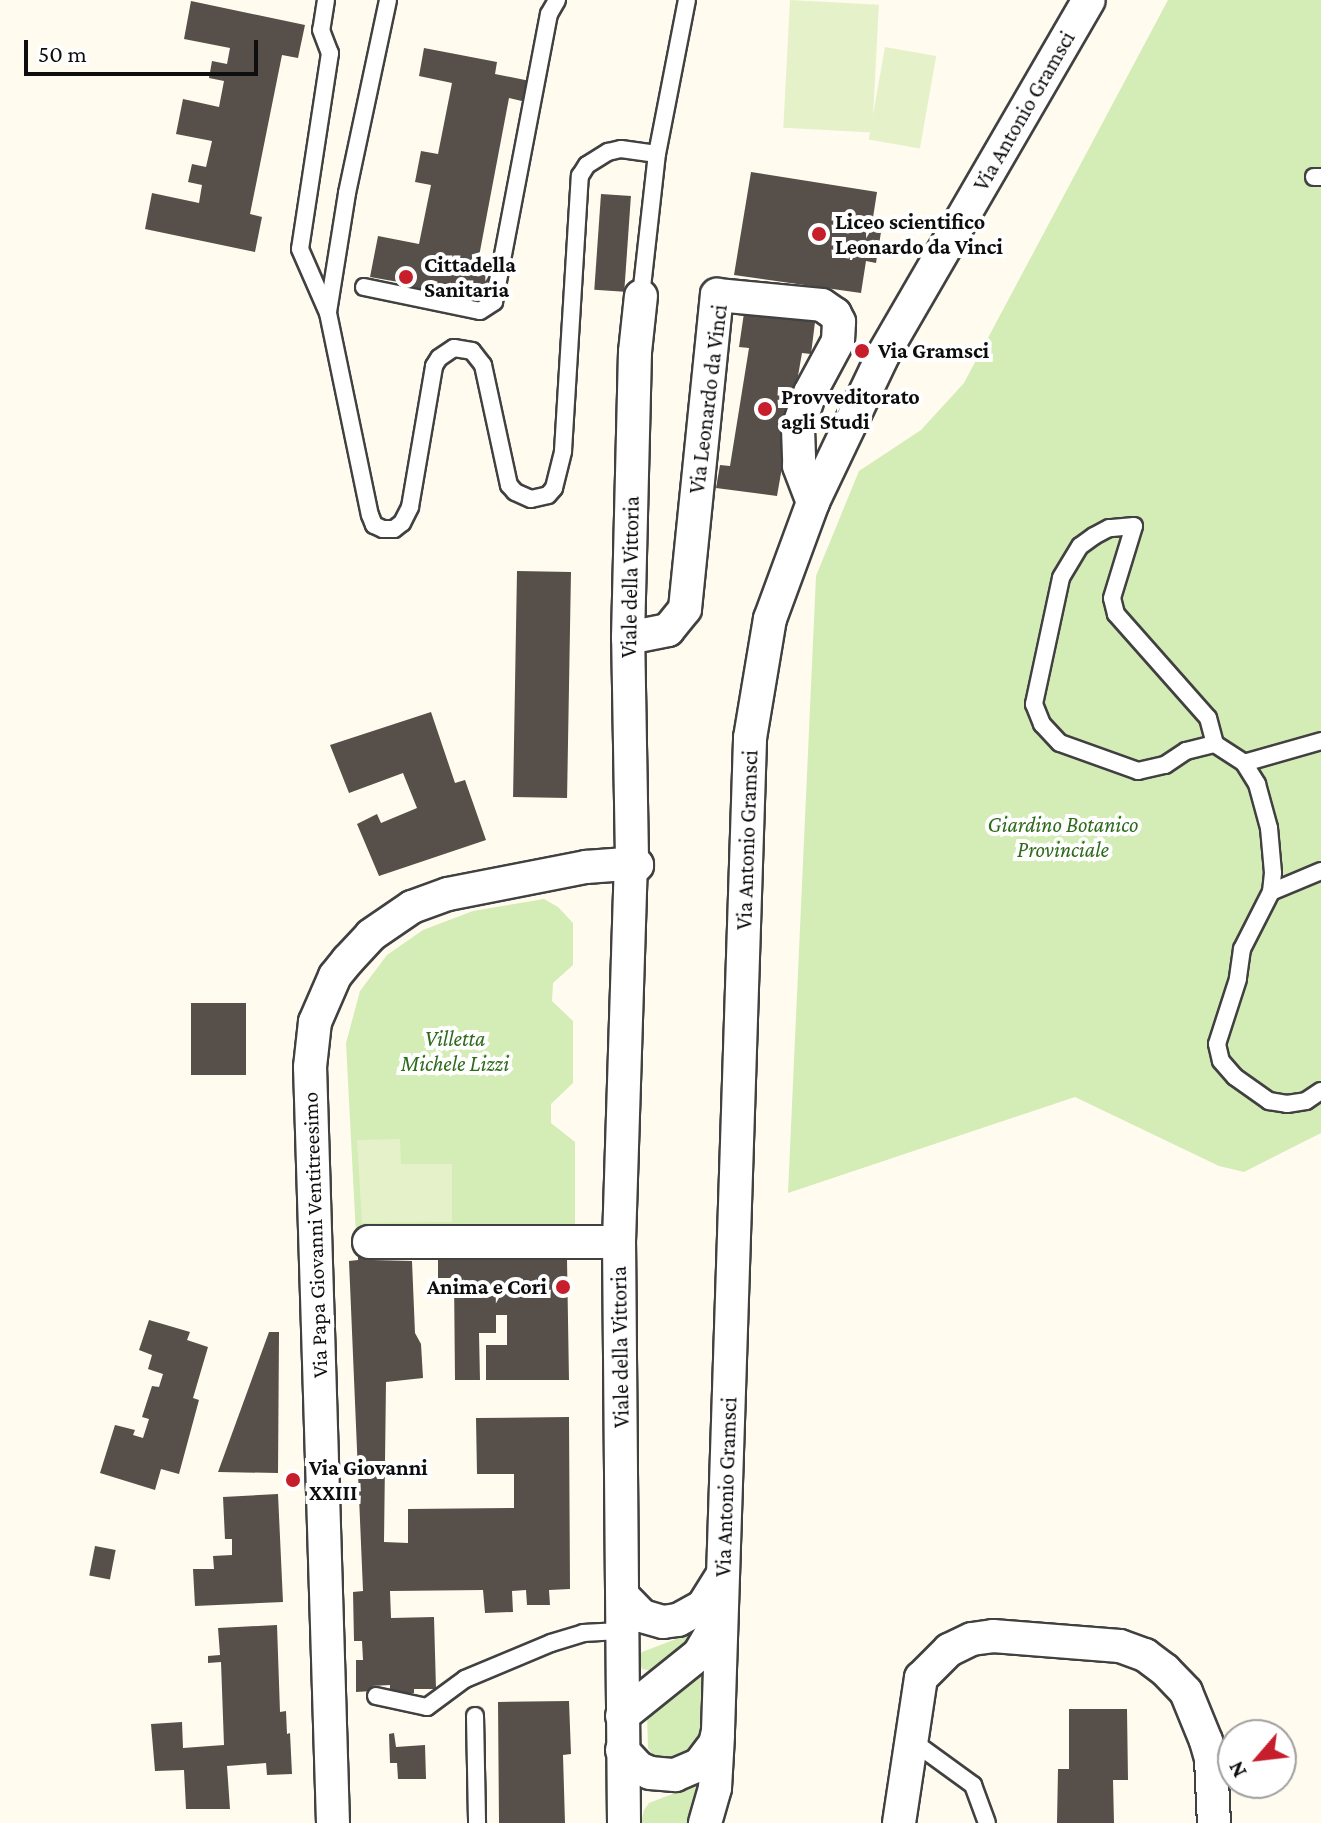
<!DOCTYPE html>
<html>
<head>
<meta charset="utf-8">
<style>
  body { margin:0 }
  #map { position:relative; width:1321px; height:1823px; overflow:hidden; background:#fffbef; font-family:"Crimson Pro",serif }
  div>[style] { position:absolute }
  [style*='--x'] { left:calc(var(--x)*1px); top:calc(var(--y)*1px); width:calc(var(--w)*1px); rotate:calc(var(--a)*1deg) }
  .green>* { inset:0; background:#d4ecb6 }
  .pitch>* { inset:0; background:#e5f2c9; transform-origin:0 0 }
  .building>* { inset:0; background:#574f4a; transform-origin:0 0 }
  .roads { filter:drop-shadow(2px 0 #414141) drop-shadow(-2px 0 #414141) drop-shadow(0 2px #414141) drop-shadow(0 -2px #414141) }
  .lane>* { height:16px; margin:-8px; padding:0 8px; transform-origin:8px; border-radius:8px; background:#fff }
  .street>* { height:32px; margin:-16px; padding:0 16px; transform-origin:16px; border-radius:16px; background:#fff }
  .dots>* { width:22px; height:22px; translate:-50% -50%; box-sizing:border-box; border:4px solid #fff; border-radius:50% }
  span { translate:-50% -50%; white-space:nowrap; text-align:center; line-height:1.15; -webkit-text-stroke:8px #fff; paint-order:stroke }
  .street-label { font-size:22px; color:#0e0e0e }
  .poi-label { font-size:22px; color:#0e0e0e; font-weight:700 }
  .left { translate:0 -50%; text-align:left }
  .right { translate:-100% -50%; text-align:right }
  .park-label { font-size:22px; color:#2d6a1b; font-style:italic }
  .north { position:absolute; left:1217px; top:1719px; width:80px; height:80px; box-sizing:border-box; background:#fff; border:2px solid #9f9f9f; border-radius:50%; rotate:242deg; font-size:22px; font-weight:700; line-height:32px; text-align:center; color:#0e0e0e }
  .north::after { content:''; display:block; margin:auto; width:28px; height:36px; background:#c61e2b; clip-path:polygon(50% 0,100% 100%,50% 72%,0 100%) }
  .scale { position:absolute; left:24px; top:40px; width:234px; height:36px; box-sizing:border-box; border:4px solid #0e0e0e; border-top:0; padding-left:10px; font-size:24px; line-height:28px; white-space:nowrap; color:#0e0e0e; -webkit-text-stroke:6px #fff; paint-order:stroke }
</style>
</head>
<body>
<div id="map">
  <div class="green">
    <i style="clip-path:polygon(1168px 0,1321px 0,1321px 1133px,1244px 1172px,1219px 1166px,1075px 1097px,788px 1193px,816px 576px,859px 471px,921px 430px,964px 383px)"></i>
    <i style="clip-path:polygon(544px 899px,558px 907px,573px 923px,573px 965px,553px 983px,552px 1001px,573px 1021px,573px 1083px,551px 1104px,551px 1123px,575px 1142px,575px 1231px,356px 1235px,346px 1043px,360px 991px,387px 955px,423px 930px,473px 911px)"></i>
    <i style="clip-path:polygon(692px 1633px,683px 1648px,654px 1671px,642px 1669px,638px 1658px,642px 1652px)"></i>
    <i style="clip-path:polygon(710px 1660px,703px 1738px,685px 1756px,673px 1760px,655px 1758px,648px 1748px,647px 1713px)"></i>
    <i style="clip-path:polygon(706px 1781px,693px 1823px,641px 1823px,644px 1810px,649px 1803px)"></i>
  </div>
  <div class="pitch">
    <i style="left:790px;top:0;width:89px;height:128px;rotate:3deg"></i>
    <i style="left:885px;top:47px;width:52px;height:94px;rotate:10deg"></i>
    <i style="clip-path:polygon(400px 1139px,401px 1164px,452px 1164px,452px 1222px,362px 1223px,357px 1140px)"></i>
  </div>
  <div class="building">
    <i style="clip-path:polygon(191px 1px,305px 25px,298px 58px,282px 55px,250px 214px,262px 217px,255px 252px,145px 229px,152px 193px,199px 203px,202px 185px,188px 182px,192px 164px,206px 167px,212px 141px,176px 134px,183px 99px,219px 107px,224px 81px,209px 78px,212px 61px,227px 64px,230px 48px,184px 39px)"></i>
    <i style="clip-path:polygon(424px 48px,497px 62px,495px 74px,530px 81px,526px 102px,509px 98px,477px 267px,492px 270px,488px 292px,457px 286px,454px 300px,408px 291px,410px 284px,370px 277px,378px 236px,419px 244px,431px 185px,415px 182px,421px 151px,438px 154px,452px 83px,419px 76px)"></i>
    <i style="clip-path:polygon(751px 172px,877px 192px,872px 224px,882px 226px,876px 263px,866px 261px,861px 293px,734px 275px)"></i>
    <i style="left:601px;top:194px;width:30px;height:96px;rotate:4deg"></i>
    <i style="clip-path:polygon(744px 313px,815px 322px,811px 354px,802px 353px,777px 496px,716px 488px,720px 465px,730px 466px,749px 348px,739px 347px)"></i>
    <i style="left:517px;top:571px;width:54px;height:226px;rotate:1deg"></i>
    <i style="clip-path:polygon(431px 712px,455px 783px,465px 780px,486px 840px,379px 876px,357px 824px,377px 814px,381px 823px,417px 808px,403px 773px,349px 793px,330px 745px)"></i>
    <i style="left:191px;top:1003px;width:55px;height:72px"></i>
    <i style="clip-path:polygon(373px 1254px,373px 1260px,412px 1261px,415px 1333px,421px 1344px,423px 1378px,386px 1382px,384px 1542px,408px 1543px,408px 1509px,514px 1508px,514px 1474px,477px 1474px,476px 1418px,569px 1417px,570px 1589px,549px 1590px,550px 1605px,527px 1605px,526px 1590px,512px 1591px,513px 1612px,485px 1613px,483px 1590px,390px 1591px,391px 1618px,434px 1617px,436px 1689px,414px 1689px,414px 1693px,390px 1693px,390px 1685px,372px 1686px,372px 1691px,356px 1692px,356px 1660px,363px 1660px,362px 1641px,354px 1641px,353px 1592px,363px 1591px,349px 1261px,358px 1260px,358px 1255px)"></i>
    <i style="clip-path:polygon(438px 1258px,567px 1259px,569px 1380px,486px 1380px,486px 1345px,507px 1345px,507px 1315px,496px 1315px,496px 1333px,479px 1333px,480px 1380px,455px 1380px,454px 1278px,438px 1278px)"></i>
    <i style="clip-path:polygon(149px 1320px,190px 1332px,187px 1340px,208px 1347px,193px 1398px,199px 1400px,179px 1474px,161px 1469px,155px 1490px,100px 1473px,115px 1425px,135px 1430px,133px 1435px,143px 1438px,149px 1419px,142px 1417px,152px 1386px,159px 1387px,163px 1374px,148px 1369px,152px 1355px,139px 1350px)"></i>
    <i style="clip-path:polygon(269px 1332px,279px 1332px,278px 1473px,218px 1472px)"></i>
    <i style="clip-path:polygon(278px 1494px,283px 1602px,195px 1606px,193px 1569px,214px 1569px,213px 1556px,232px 1555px,232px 1539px,225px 1539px,223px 1497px)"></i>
    <i style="left:95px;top:1546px;width:21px;height:30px;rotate:11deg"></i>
    <i style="clip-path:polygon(277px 1625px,280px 1712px,286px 1711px,287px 1734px,290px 1733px,292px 1774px,267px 1775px,266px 1763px,227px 1766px,230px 1809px,186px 1809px,184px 1770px,155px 1771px,151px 1724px,182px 1722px,183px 1748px,224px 1745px,221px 1662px,208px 1663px,208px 1656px,220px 1655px,218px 1628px)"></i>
    <i style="clip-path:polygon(569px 1701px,571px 1754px,563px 1755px,565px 1823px,499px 1823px,498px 1702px)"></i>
    <i style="clip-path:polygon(1069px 1709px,1127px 1709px,1128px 1780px,1113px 1780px,1114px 1823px,1057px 1823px,1058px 1769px,1069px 1769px)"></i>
    <i style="clip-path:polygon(394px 1733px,396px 1747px,425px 1745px,426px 1779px,398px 1779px,397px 1763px,390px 1763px,389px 1734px)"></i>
  </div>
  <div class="roads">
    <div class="lane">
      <i style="--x:326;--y:0;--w:30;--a:99"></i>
      <i style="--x:321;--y:30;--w:25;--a:69"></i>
      <i style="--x:330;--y:53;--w:198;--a:98.7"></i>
      <i style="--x:300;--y:249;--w:70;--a:66.4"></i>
      <i style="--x:328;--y:313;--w:206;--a:78.3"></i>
      <i style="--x:370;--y:515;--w:11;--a:68"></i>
      <i style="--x:374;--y:525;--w:10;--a:24"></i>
      <i style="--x:383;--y:529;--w:11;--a:0"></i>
      <i style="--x:394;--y:529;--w:10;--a:-37"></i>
      <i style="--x:402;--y:523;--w:18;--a:-63"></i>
      <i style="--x:410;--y:507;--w:143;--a:-80.3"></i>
      <i style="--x:434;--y:366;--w:9;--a:-58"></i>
      <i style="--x:439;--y:358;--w:18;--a:-34"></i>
      <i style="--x:454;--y:348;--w:18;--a:9"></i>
      <i style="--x:472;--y:351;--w:18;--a:52"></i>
      <i style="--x:483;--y:365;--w:123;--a:77.8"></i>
      <i style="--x:509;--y:485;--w:9;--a:49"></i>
      <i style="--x:515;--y:492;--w:17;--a:24"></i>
      <i style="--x:531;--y:499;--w:17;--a:-13"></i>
      <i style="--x:548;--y:495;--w:9;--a:-49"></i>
      <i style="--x:554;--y:488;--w:38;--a:-76"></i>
      <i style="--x:563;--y:451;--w:276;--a:-86.5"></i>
      <i style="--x:580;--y:176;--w:13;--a:-58"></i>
      <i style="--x:587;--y:165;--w:25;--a:-32"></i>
      <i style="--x:608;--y:152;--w:13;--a:-13"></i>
      <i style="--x:621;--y:149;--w:36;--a:8"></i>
      <i style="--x:1314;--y:177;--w:7;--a:0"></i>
      <i style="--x:364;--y:287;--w:118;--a:11.7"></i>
      <i style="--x:480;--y:311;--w:17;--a:-33"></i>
      <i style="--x:494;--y:302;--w:293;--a:-79.2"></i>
      <i style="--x:549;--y:14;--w:16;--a:-60"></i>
      <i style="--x:641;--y:296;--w:143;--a:-83.6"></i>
      <i style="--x:657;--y:154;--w:157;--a:-79"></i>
      <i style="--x:328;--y:312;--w:121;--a:-80.9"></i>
      <i style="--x:347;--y:193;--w:197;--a:-78"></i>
      <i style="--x:1215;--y:744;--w:27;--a:-105"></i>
      <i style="--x:1208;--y:718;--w:139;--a:-131.5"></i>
      <i style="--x:1116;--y:614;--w:16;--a:-104"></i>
      <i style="--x:1112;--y:598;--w:75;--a:-73"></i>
      <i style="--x:1134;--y:526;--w:25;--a:175"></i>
      <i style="--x:1109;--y:528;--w:17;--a:152"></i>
      <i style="--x:1094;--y:536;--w:17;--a:144"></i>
      <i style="--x:1080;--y:546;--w:37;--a:121"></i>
      <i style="--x:1061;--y:578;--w:129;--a:102.1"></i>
      <i style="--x:1034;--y:704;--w:22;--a:68"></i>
      <i style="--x:1042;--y:724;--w:26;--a:47"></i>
      <i style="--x:1060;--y:743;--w:83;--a:19.7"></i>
      <i style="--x:1138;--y:771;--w:28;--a:-13"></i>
      <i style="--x:1165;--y:765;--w:25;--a:-34"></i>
      <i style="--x:1186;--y:751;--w:30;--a:-14"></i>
      <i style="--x:1215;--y:744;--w:35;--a:33"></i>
      <i style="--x:1244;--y:763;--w:25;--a:58"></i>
      <i style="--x:1257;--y:784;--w:46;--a:74.7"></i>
      <i style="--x:1269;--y:828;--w:45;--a:84.9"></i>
      <i style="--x:1273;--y:873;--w:19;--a:96"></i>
      <i style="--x:1271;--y:892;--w:64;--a:117"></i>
      <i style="--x:1242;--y:949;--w:30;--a:98"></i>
      <i style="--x:1238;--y:979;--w:68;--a:107.9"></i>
      <i style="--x:1217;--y:1044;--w:17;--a:77"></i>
      <i style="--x:1221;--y:1061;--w:21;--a:49"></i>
      <i style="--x:1235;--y:1077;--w:42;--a:35.2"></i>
      <i style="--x:1269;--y:1101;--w:18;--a:9"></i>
      <i style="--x:1287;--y:1104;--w:19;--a:-9"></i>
      <i style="--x:1306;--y:1101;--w:18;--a:-34"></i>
      <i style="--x:1244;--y:763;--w:80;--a:-15.9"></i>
      <i style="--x:1271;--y:892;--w:54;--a:-22.8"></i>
      <i style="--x:376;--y:1696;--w:52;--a:12.2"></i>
      <i style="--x:427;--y:1707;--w:47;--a:-36.4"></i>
      <i style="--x:465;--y:1679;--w:93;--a:-22.7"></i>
      <i style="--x:551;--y:1643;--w:34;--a:-17"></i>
      <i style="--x:583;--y:1633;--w:37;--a:-3"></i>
      <i style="--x:475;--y:1716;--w:107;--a:88.9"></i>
      <i style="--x:911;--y:1740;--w:77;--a:36"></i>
      <i style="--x:973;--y:1785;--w:40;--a:69.8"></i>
    </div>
    <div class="street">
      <i style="--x:628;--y:638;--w:41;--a:-11.3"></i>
      <i style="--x:668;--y:630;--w:27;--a:-51"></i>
      <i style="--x:685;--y:609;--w:316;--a:-84.2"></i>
      <i style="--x:717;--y:295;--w:105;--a:5.4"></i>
      <i style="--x:822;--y:305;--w:16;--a:35"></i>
      <i style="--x:835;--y:314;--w:9;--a:63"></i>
      <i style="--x:839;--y:322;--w:19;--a:93"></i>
      <i style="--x:838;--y:341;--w:59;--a:118.3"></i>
      <i style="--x:810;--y:393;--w:37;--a:109"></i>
      <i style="--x:798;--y:428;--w:38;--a:88"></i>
      <i style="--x:799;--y:466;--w:39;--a:69"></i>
      <i style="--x:632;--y:859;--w:221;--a:-91"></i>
      <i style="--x:628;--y:638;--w:286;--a:-88.6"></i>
      <i style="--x:635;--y:352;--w:56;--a:-83.9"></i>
      <i style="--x:369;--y:1242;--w:250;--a:0"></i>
      <i style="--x:623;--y:1596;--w:28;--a:46"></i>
      <i style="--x:642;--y:1616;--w:22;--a:16"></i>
      <i style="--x:663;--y:1622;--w:15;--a:-8"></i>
      <i style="--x:678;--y:1620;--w:29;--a:-29"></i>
      <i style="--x:703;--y:1606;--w:38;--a:-58"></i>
      <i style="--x:622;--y:1716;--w:99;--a:-38.8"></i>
      <i style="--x:699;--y:1654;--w:42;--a:-59.7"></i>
      <i style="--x:622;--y:1750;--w:25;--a:47"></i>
      <i style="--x:639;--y:1768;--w:12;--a:24"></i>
      <i style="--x:650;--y:1773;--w:25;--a:5"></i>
      <i style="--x:675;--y:1775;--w:26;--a:-23"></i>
      <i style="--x:699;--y:1765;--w:26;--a:-53"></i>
      <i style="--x:715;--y:1744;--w:13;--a:-77"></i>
      <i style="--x:718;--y:1731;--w:994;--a:-88.15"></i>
      <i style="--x:750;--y:738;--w:121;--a:-80.5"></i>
      <i style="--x:770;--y:619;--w:125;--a:-69.8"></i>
      <i style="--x:813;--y:502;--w:163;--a:-64.5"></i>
      <i style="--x:883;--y:355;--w:410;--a:-59.9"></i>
      <i style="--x:333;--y:1823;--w:756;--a:-91.74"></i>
      <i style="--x:310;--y:1067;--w:45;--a:-83.7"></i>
      <i style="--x:315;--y:1022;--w:50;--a:-66.5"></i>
      <i style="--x:335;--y:976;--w:21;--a:-51"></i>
      <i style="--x:348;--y:960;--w:34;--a:-47"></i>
      <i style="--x:371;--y:935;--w:50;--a:-34.3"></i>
      <i style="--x:412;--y:907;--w:38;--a:-20"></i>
      <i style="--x:448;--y:894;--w:141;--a:-11.1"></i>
      <i style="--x:586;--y:867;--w:40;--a:-4.3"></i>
      <i style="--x:626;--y:864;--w:8;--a:-40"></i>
      <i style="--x:632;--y:859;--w:8;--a:50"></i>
      <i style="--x:637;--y:865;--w:8;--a:140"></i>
      <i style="--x:631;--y:870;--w:8;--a:-130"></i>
      <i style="--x:624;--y:1823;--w:581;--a:-90.49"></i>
      <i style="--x:619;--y:1242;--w:372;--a:-88.2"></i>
      <i style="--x:705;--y:1823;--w:36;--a:-74"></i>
      <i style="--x:715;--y:1788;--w:52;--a:-86.7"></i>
      <i style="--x:899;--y:1823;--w:147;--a:-81.4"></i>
      <i style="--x:921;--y:1678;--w:40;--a:-45"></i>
      <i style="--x:949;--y:1650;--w:25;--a:-26"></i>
      <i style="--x:972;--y:1639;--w:21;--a:-8"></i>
      <i style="--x:993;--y:1636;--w:127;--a:4.5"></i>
      <i style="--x:1120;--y:1646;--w:27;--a:20"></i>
      <i style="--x:1145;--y:1655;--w:25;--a:37"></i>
      <i style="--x:1165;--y:1670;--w:30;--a:46"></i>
      <i style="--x:1186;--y:1692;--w:53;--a:67.8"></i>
      <i style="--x:1206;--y:1741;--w:18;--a:74"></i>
      <i style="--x:1211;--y:1758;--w:65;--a:87.4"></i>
    </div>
  </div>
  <div class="dots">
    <i style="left:819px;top:234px;background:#c61e2b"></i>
    <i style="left:406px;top:277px;background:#c61e2b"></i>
    <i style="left:862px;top:351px;background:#c61e2b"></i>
    <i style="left:765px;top:409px;background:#c61e2b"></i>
    <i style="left:563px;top:1287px;background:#c61e2b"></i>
    <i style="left:293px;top:1480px;background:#c61e2b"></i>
  </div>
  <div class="street-label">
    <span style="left:1024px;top:111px;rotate:-60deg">Via Antonio Gramsci</span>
    <span style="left:708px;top:399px;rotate:-83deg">Via Leonardo da Vinci</span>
    <span style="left:630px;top:577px;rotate:-89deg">Viale della Vittoria</span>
    <span style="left:747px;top:840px;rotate:-88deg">Via Antonio Gramsci</span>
    <span style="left:315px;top:1235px;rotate:-92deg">Via Papa Giovanni Ventitreesimo</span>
    <span style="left:620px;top:1347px;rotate:-91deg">Viale della Vittoria</span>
    <span style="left:726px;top:1487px;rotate:-88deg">Via Antonio Gramsci</span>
  </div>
  <div class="poi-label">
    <span class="left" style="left:835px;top:234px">Liceo scientifico<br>Leonardo da Vinci</span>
    <span class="left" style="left:424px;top:277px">Cittadella<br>Sanitaria</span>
    <span class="left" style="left:878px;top:351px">Via Gramsci</span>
    <span class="left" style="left:781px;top:409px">Provveditorato<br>agli Studi</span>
    <span class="right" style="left:547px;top:1287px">Anima e Cori</span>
    <span class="left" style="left:309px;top:1480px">Via Giovanni<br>XXIII</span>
  </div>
  <div class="park-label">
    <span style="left:1063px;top:837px">Giardino Botanico<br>Provinciale</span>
    <span style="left:455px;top:1051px">Villetta<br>Michele Lizzi</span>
  </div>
  <div class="north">N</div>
  <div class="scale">50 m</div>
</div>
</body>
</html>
